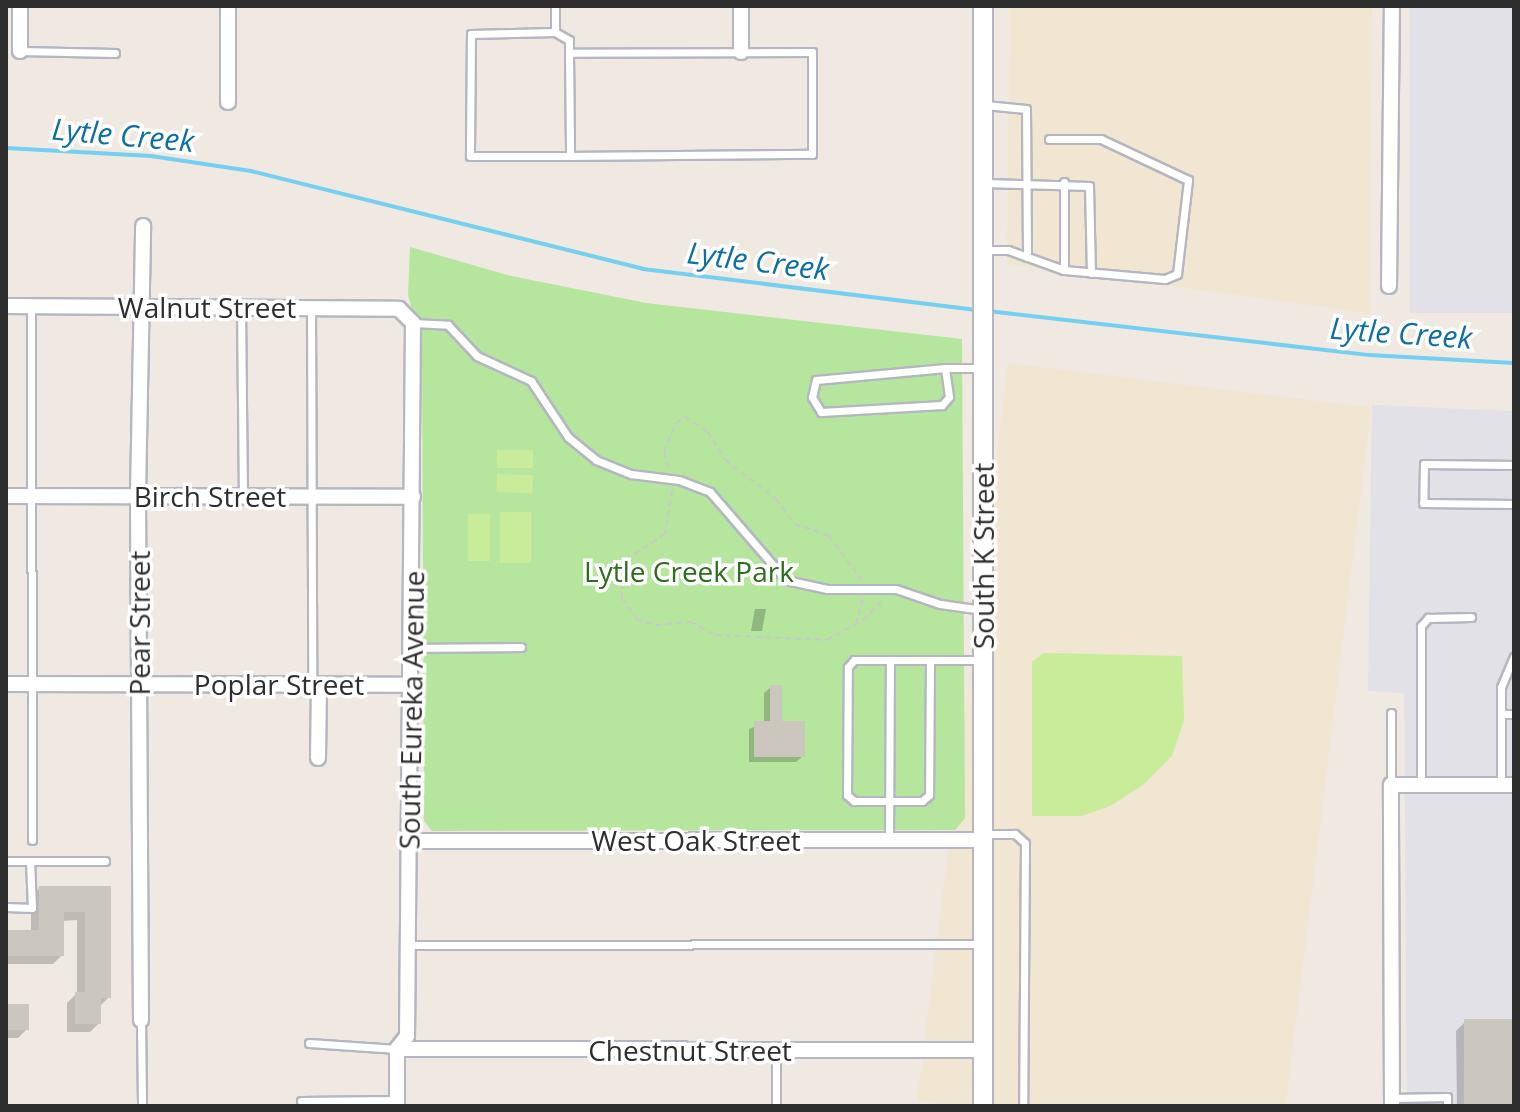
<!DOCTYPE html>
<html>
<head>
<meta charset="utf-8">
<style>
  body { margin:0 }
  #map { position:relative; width:1520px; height:1112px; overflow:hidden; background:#efe9e1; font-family:"Open Sans",sans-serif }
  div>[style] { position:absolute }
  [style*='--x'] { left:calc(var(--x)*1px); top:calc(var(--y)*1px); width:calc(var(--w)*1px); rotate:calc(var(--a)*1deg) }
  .industrial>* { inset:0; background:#e3e1e8; transform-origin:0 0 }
  .education>* { inset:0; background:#f0e6d1; transform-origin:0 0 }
  .green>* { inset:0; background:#b6e59e }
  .pitch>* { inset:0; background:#c9ec9a; transform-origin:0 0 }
  .shadow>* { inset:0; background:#0003 }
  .stream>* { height:4px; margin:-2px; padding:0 2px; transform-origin:2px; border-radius:2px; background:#75cff0 }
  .building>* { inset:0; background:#cbc7bf; transform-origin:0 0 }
  .path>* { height:2px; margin-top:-1px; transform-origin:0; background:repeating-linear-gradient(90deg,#c9c9c9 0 6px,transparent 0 10px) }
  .roads { filter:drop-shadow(2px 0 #b4b7c1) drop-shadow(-2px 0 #b4b7c1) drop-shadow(0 2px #b4b7c1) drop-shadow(0 -2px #b4b7c1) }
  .service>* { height:7px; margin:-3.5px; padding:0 3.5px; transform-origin:3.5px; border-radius:3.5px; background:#fff }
  .minor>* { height:14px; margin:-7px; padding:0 7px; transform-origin:7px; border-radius:7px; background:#fff }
  .tertiary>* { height:18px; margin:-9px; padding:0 9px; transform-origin:9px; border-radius:9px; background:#fff }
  span { translate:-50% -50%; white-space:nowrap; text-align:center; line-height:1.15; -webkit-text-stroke:7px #fff; paint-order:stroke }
  .street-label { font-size:28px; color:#2e2e2e }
  .park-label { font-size:28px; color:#2c6e1b }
  .water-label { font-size:30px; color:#0d6fa3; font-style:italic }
  .frame { position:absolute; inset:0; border:8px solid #2e2e2e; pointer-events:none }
</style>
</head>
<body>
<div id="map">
  <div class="industrial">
    <i style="left:1410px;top:6px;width:104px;height:307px"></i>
    <i style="clip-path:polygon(1372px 405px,1514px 411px,1514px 1106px,1407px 1106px,1404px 693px,1368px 691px)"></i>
  </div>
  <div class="education">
    <i style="clip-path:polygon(1010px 6px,1372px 6px,1369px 313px,1007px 264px)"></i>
    <i style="left:1008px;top:363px;width:366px;height:743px;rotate:7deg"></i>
  </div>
  <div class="green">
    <i style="clip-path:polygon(410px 247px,511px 276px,646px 303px,962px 339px,965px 818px,955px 830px,432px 831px,424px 821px,422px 345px,408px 295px)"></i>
  </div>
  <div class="pitch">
    <i style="left:497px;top:450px;width:36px;height:18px"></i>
    <i style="left:497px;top:474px;width:36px;height:18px;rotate:2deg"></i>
    <i style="left:500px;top:512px;width:31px;height:51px"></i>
    <i style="left:468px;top:514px;width:22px;height:47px"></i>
    <i style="clip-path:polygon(1044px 653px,1182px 656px,1184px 720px,1172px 756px,1143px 785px,1110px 806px,1082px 816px,1032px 816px,1032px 662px)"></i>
  </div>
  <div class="shadow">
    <i style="clip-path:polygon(755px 609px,766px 609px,762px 631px,751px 631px)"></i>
    <i style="clip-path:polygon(771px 687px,780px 723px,803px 756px,796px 762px,749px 762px,749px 729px,764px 723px,764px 693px)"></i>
    <i style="clip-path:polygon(40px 888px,109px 888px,109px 997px,99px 1007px,99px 1023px,90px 1032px,67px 1032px,67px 1003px,77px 993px,77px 920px,62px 921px,62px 955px,53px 964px,6px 964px,6px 932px,31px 932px,31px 897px)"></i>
    <i style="clip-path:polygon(6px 1006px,27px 1029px,18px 1038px,6px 1038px)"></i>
    <i style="clip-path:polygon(1514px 1021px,1514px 1106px,1457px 1106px,1456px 1031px,1465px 1022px)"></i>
  </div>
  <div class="stream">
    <i style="--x:6;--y:148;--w:145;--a:3.2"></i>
    <i style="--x:151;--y:156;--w:101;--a:8.5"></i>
    <i style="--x:251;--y:171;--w:404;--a:14"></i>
    <i style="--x:643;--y:269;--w:336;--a:7"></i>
    <i style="--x:988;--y:311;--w:384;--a:6.6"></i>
    <i style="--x:1369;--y:355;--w:145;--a:3.2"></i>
  </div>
  <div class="building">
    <i style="clip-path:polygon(770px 685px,782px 685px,782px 721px,805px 721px,805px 757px,754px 757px,754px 721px,770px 721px)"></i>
    <i style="clip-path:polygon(39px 886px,111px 886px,111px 998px,101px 998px,101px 1024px,75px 1024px,75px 992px,85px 992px,85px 912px,64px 912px,64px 956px,6px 956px,6px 930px,39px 930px)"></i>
    <i style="left:6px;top:1004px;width:23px;height:26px"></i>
    <i style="left:1514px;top:1019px;width:87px;height:50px;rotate:90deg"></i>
  </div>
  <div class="path">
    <i style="--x:668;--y:468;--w:16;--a:-104"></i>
    <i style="--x:664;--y:452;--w:31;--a:-68"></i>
    <i style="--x:676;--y:423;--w:11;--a:-34"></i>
    <i style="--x:685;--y:417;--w:27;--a:33"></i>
    <i style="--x:708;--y:432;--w:33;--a:59"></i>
    <i style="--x:725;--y:460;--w:64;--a:37.4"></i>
    <i style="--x:776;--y:499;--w:31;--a:53"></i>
    <i style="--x:795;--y:524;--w:36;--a:19"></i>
    <i style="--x:829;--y:536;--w:55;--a:53.1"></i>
    <i style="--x:672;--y:490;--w:45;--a:99"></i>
    <i style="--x:665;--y:534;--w:50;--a:146.3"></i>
    <i style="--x:623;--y:562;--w:36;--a:92"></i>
    <i style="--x:622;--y:598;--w:25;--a:56"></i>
    <i style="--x:636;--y:619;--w:21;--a:17"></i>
    <i style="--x:656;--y:625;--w:34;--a:-5"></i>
    <i style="--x:690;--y:622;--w:28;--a:27"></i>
    <i style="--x:715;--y:635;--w:112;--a:2.6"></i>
    <i style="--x:827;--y:640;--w:41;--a:-29.1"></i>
    <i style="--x:863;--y:620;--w:28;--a:-45"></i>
    <i style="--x:856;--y:624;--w:27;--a:-75"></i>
  </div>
  <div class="roads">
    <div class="service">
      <i style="--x:555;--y:6;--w:26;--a:90"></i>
      <i style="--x:555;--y:32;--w:16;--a:30"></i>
      <i style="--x:569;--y:40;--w:13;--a:90"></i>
      <i style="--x:569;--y:53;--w:103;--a:89.4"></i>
      <i style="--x:570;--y:156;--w:242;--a:-0.5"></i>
      <i style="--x:812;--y:154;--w:102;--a:-90"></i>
      <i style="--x:812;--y:52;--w:243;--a:179.8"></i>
      <i style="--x:555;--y:32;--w:84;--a:178.6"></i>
      <i style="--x:471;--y:34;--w:122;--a:90.5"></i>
      <i style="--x:470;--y:156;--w:100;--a:0"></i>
      <i style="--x:20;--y:51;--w:95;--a:1.2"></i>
      <i style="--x:985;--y:105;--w:41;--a:5.6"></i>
      <i style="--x:1026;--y:109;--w:148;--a:89.6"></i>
      <i style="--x:1064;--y:182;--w:88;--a:90"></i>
      <i style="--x:984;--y:183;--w:105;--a:1.6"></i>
      <i style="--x:1089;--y:186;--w:87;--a:88.7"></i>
      <i style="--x:985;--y:250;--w:23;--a:0"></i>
      <i style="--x:1008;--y:250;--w:59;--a:19.7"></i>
      <i style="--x:1064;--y:270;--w:101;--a:5.1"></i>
      <i style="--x:1165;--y:279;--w:13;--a:-23"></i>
      <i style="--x:1177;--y:274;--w:95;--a:-83.3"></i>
      <i style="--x:1188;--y:180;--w:96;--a:-154.8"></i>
      <i style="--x:1101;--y:139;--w:52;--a:180"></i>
      <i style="--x:31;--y:306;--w:534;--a:89.89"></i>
      <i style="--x:241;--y:308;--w:188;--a:89.4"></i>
      <i style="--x:311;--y:308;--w:377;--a:89.8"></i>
      <i style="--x:413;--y:323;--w:35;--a:3"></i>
      <i style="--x:448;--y:325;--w:42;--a:46.9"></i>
      <i style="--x:477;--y:356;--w:60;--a:24.8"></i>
      <i style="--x:531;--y:381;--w:67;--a:56.5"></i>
      <i style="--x:568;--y:437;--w:36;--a:39"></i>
      <i style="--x:596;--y:460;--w:38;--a:22"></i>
      <i style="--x:631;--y:474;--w:48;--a:7.1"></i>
      <i style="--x:679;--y:480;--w:33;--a:21"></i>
      <i style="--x:710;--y:492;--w:116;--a:49.2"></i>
      <i style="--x:786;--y:580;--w:42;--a:12.4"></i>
      <i style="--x:827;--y:589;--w:69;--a:0"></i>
      <i style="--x:896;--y:589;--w:46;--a:18.8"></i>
      <i style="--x:940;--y:604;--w:43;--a:7.9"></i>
      <i style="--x:945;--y:368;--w:29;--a:82"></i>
      <i style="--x:949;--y:397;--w:11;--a:131"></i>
      <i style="--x:942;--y:405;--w:121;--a:176.7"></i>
      <i style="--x:821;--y:412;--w:17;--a:-121"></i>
      <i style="--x:812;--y:397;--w:17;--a:-77"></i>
      <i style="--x:816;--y:380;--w:130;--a:-5.3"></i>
      <i style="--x:945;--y:368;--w:36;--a:0"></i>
      <i style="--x:1514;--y:465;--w:90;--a:-179.4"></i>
      <i style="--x:1424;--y:464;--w:39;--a:91"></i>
      <i style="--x:1423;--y:503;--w:91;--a:0.6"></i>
      <i style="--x:412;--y:648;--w:109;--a:-0.5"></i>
      <i style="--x:930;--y:660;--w:135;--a:90.4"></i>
      <i style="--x:929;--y:795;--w:9;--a:139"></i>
      <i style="--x:922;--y:801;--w:68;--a:180"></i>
      <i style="--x:854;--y:801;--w:9;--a:-139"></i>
      <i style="--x:847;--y:795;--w:128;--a:-89.6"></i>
      <i style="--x:848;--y:667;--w:9;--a:-49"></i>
      <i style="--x:854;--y:660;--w:127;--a:0"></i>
      <i style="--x:1501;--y:714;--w:13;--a:0"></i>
      <i style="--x:1391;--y:785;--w:72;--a:-90"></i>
      <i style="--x:1421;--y:785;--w:159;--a:-90"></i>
      <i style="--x:1421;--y:626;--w:11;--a:-49"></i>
      <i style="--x:1428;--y:618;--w:43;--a:-1.3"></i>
      <i style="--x:1501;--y:785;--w:98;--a:-90"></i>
      <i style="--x:1501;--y:687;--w:33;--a:-67"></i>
      <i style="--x:986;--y:834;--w:29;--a:0"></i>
      <i style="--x:1015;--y:834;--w:13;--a:42"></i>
      <i style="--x:1025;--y:843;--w:263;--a:90.4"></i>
      <i style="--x:889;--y:840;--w:180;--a:-89.7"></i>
      <i style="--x:6;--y:861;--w:99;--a:0"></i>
      <i style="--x:6;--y:907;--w:26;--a:2"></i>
      <i style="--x:32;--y:908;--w:47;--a:-92.4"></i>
      <i style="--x:408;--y:945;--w:574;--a:-0.1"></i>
      <i style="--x:141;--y:1020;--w:86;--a:89.3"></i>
      <i style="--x:309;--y:1043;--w:88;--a:3.9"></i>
      <i style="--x:776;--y:1050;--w:56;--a:90"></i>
      <i style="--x:1392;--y:1098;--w:55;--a:-1"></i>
      <i style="--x:1447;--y:1097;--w:9;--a:90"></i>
      <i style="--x:301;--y:1101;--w:96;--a:-0.6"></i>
    </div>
    <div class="minor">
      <i style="--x:20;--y:51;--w:45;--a:-90"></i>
      <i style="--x:741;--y:52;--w:46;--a:-90"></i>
      <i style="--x:228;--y:102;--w:96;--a:-90"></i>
      <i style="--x:1389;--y:286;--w:280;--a:-89.4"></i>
      <i style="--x:6;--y:306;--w:393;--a:0.4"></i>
      <i style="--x:399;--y:309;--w:20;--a:45"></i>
      <i style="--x:413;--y:323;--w:713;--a:90.48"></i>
      <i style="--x:407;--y:1036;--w:16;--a:128"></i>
      <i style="--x:397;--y:1049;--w:57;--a:90"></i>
      <i style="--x:6;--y:496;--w:407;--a:0.1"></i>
      <i style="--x:6;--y:684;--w:402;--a:0.1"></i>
      <i style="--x:318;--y:758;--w:73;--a:-89.2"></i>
      <i style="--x:410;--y:841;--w:573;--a:-0.1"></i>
      <i style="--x:141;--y:1020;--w:525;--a:-90.33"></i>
      <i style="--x:138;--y:495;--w:269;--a:-88.9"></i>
      <i style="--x:397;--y:1049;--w:586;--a:0.1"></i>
      <i style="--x:1392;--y:1106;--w:321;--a:-90.2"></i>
      <i style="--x:1391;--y:785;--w:123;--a:0"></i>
    </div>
    <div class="tertiary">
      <i style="--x:983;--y:6;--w:1100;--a:90"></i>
    </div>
  </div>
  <div class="street-label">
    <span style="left:207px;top:307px">Walnut Street</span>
    <span style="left:210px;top:496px">Birch Street</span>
    <span style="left:983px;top:556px;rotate:-90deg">South K Street</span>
    <span style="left:139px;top:623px;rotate:-90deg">Pear Street</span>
    <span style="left:279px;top:684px">Poplar Street</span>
    <span style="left:411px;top:710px;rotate:-89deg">South Eureka Avenue</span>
    <span style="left:696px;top:840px">West Oak Street</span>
    <span style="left:690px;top:1050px">Chestnut Street</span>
  </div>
  <div class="park-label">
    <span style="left:689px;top:571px">Lytle Creek Park</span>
  </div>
  <div class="water-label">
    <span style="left:123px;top:135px;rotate:5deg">Lytle Creek</span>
    <span style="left:758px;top:261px;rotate:7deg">Lytle Creek</span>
    <span style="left:1401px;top:333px;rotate:4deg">Lytle Creek</span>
  </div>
  <div class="frame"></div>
</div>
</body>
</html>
